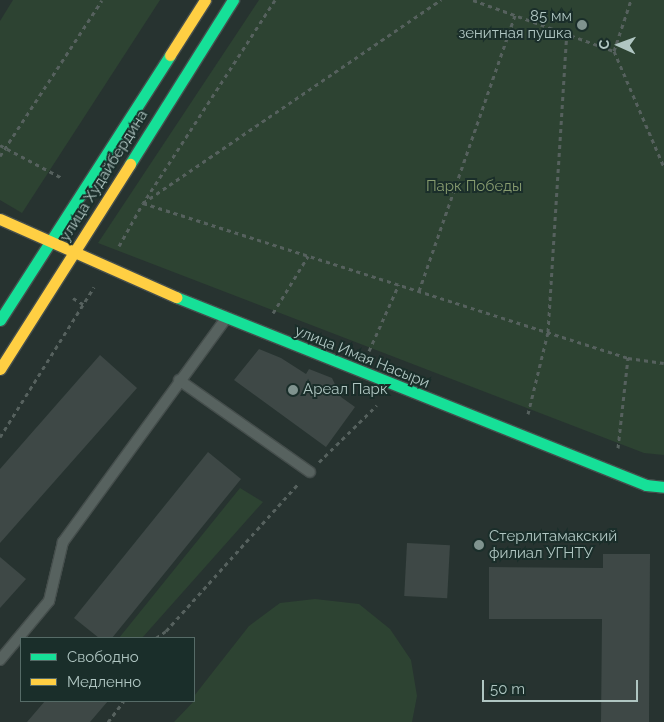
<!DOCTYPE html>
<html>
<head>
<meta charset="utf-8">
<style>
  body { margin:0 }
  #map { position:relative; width:664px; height:722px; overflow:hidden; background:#273330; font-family:Raleway,sans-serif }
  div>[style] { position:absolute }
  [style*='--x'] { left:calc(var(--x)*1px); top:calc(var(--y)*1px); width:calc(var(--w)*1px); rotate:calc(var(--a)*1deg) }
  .green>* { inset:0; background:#2d4332 }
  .building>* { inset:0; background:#3e4846; transform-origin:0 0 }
  .path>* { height:3px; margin-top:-1.5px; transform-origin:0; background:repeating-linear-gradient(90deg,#56615e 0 4px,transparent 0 8px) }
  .roads { filter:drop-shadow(1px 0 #454e4c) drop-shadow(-1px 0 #454e4c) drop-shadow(0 1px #454e4c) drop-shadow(0 -1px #454e4c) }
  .lane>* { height:10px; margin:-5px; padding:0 5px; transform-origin:5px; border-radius:5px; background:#57625f }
  .fast>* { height:11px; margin:-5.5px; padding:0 5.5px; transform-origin:5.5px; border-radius:5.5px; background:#16e098 }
  .slow>* { height:11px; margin:-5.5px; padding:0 5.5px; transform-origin:5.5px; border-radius:5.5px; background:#ffcf43 }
  .dots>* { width:14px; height:14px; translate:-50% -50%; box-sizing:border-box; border:2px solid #1a2e2a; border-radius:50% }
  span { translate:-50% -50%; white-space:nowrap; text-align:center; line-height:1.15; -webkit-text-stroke:4px #1a2e2a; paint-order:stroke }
  .poi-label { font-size:15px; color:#b0c6c2 }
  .right { translate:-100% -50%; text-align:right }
  .left { translate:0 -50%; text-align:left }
  .street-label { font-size:15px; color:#b0c6c2 }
  .park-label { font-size:15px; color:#889c6f }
  .legend { position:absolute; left:20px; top:637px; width:175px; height:65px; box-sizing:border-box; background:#1a2e2a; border:1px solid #566b67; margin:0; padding:6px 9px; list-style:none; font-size:15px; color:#b0c6c2 }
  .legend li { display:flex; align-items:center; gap:10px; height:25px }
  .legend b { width:25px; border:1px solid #566b67 }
  .north { position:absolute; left:594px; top:20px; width:50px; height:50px; -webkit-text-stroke:4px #1a2e2a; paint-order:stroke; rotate:272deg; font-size:14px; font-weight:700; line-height:20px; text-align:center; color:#b0c6c2 }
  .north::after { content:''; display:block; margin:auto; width:18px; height:22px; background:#b0c6c2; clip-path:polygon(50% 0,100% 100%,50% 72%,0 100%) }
  .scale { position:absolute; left:482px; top:680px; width:156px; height:22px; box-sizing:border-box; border:2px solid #b0c6c2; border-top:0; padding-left:6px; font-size:15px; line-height:18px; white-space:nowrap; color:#b0c6c2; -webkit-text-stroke:4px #1a2e2a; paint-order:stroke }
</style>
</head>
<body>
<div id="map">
  <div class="green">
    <i style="clip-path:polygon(13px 0,160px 0,22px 213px,0 200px,0 21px)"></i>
    <i style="clip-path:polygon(259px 0,664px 0,664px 455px,644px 453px,98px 243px)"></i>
    <i style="clip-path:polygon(240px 488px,263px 502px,142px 638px,119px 638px)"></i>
    <i style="clip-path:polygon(315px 599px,359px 604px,390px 629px,411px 660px,417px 696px,412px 722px,174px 722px,194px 701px,194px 696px,249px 626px,280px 603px)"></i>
  </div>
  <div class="building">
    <i style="clip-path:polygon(259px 349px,281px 358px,306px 374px,309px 369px,332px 378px,341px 397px,355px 407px,326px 447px,234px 380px)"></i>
    <i style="clip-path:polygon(100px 355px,137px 388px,0 543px,0 469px)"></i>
    <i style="clip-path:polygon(208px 452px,241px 479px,112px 638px,99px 638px,74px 618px)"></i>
    <i style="left:407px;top:543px;width:43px;height:53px;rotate:3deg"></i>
    <i style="clip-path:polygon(603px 554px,650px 554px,649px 722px,601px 722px,602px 619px,489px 619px,489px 567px,603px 568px)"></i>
    <i style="clip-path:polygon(0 557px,26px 579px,0 608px)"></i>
    <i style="clip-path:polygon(45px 701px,108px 701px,90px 722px,27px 722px)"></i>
  </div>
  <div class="path">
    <i style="--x:275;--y:0;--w:242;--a:123"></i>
    <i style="--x:143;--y:203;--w:509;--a:17.72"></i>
    <i style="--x:628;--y:358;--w:36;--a:8"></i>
    <i style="--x:473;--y:0;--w:150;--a:19.9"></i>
    <i style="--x:614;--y:51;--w:54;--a:-71.6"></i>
    <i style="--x:614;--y:51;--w:126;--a:66.7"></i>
    <i style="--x:0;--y:145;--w:70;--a:28"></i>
    <i style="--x:0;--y:156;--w:186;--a:-56.8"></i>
    <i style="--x:119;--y:246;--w:49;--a:-60.8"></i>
    <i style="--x:143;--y:203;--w:361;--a:-34.3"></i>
    <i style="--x:419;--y:291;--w:292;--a:-70.8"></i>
    <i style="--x:73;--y:298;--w:12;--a:31"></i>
    <i style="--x:273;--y:313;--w:67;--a:-58.4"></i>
    <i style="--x:369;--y:351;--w:73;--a:-65.9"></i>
    <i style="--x:528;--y:414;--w:84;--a:-76.3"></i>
    <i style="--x:548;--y:332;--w:299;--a:-86.4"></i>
    <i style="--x:0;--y:437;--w:177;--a:-57.9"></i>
    <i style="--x:618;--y:448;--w:91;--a:-83.7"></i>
    <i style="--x:319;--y:462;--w:81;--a:-44.5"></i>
    <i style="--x:156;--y:638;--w:12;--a:-35"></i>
    <i style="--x:166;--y:631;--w:199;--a:-48.1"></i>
    <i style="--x:108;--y:722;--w:26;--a:-53"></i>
  </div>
  <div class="roads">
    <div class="lane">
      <i style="--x:179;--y:380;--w:160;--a:35.1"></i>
      <i style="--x:0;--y:660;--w:77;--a:-50.3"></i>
      <i style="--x:49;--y:601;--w:61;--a:-76.7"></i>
      <i style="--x:63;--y:542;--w:275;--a:-53.9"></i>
    </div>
    <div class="fast">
      <i style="--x:130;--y:164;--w:194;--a:-57.9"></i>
      <i style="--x:176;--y:297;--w:506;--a:21.8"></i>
      <i style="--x:646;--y:485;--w:18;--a:6"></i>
      <i style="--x:0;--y:320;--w:315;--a:-57.3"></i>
    </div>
    <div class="slow">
      <i style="--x:170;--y:55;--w:65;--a:-57.5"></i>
      <i style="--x:0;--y:219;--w:193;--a:23.9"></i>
      <i style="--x:0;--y:369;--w:243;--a:-57.6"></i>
    </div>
  </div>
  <div class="dots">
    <i style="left:582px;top:25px;background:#80938f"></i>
    <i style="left:293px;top:390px;background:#80938f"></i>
    <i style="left:479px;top:545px;background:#80938f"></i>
  </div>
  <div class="poi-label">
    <span class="right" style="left:572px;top:25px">85 мм<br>зенитная пушка</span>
    <span class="left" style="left:303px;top:390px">Ареал Парк</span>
    <span class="left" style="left:489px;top:545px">Стерлитамакский<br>филиал УГНТУ</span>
  </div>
  <div class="street-label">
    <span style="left:104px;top:176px;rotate:-58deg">улица Худайбердина</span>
    <span style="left:362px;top:357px;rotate:22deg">улица Имая Насыри</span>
  </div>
  <div class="park-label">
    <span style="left:474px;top:187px">Парк Победы</span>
  </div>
  <ul class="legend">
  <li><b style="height:6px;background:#16e098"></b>Свободно</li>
  <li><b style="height:6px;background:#ffcf43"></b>Медленно</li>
  </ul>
  <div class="north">С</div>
  <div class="scale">50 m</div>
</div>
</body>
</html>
